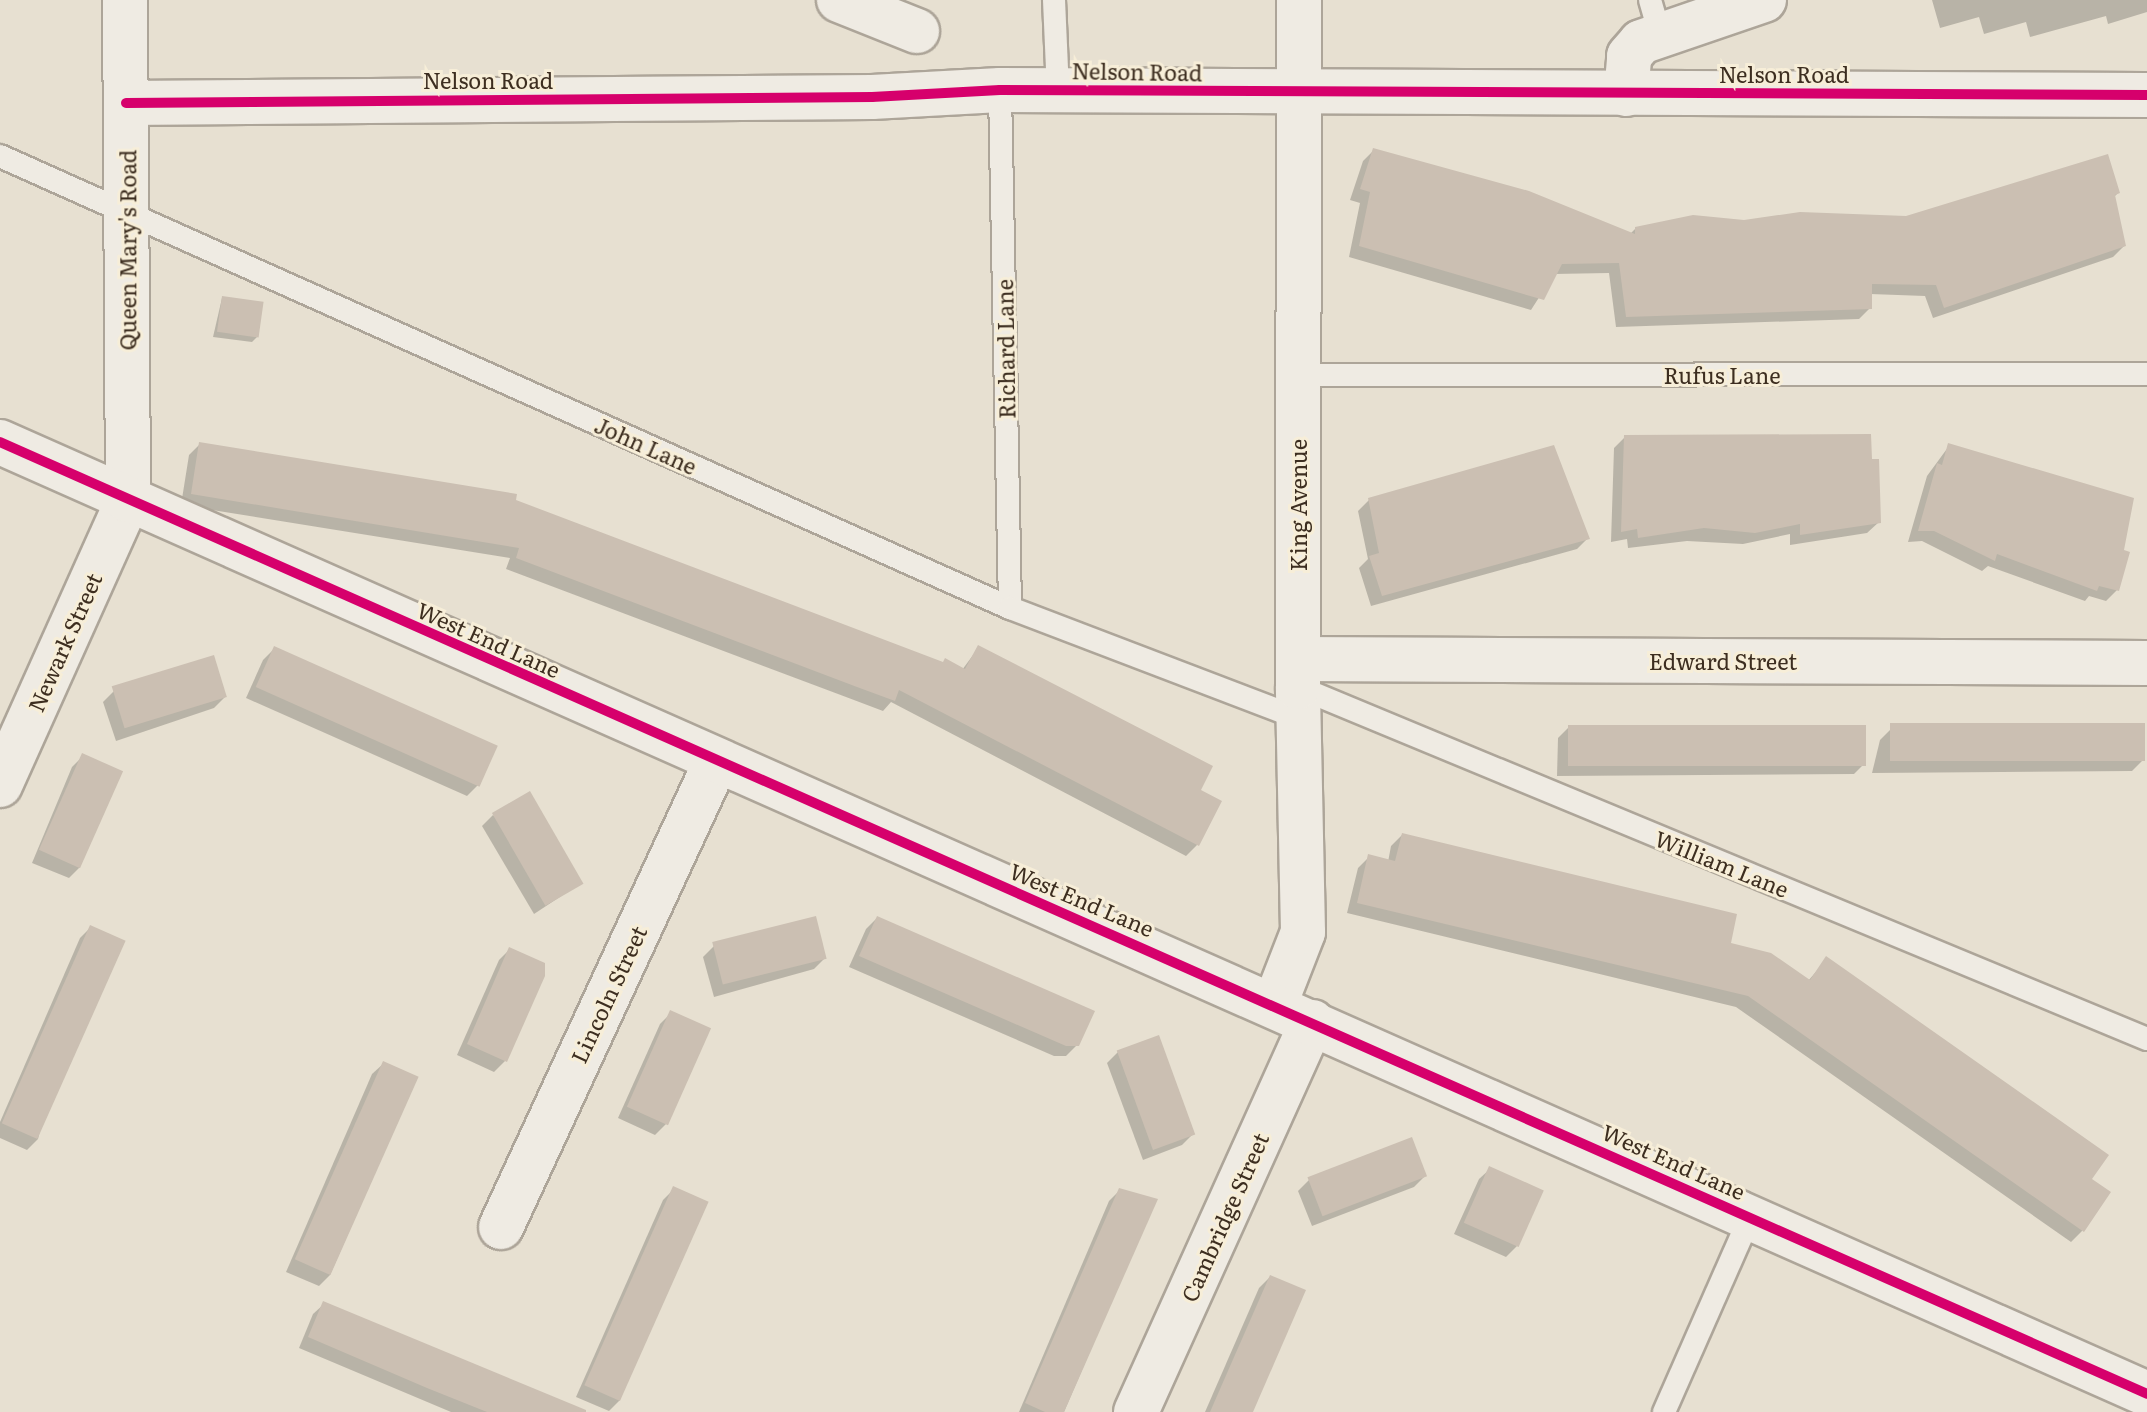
<!DOCTYPE html>
<html>
<head>
<meta charset="utf-8">
<style>
  body { margin:0 }
  #map { position:relative; width:2147px; height:1412px; overflow:hidden; background:#e7e0d1; font-family:Literata,serif }
  div>[style] { position:absolute }
  [style*='--x'] { left:calc(var(--x)*1px); top:calc(var(--y)*1px); width:calc(var(--w)*1px); rotate:calc(var(--a)*1deg) }
  .shadow>* { inset:0; background:#0003 }
  .building>* { inset:0; background:#cbbfb2; transform-origin:0 0 }
  .roads { filter:drop-shadow(2px 0 #ada599) drop-shadow(-2px 0 #ada599) drop-shadow(0 2px #ada599) drop-shadow(0 -2px #ada599) }
  .lane>* { height:22px; margin:-11px; padding:0 11px; transform-origin:11px; border-radius:11px; background:#efebe3 }
  .street>* { height:44px; margin:-22px; padding:0 22px; transform-origin:22px; border-radius:22px; background:#efebe3 }
  .secondary>* { height:44px; margin:-22px; padding:0 22px; transform-origin:22px; border-radius:22px; background:#efebe3 }
  .cycleway>* { height:10px; margin:-5px; padding:0 5px; transform-origin:5px; border-radius:5px; background:#d6006c }
  span { translate:-50% -50%; white-space:nowrap; text-align:center; line-height:1.15; -webkit-text-stroke:6px #f7eed8; paint-order:stroke }
  .street-label { font-size:22px; color:#3d2e20 }
</style>
</head>
<body>
<div id="map">
  <div class="shadow">
    <i style="clip-path:polygon(1932px 0,2147px 0,2147px 12px,2108px 24px,2106px 16px,2030px 37px,2026px 22px,1984px 34px,1979px 17px,1940px 28px)"></i>
    <i style="clip-path:polygon(1374px 150px,1630px 234px,1636px 228px,1906px 218px,2118px 193px,2114px 197px,2124px 246px,2113px 257px,1933px 318px,1925px 296px,1870px 294px,1870px 308px,1859px 319px,1616px 327px,1609px 273px,1554px 274px,1531px 310px,1349px 257px,1360px 203px,1350px 200px,1363px 161px)"></i>
    <i style="clip-path:polygon(222px 298px,257px 337px,252px 342px,213px 337px)"></i>
    <i style="clip-path:polygon(1625px 437px,1879px 522px,1867px 533px,1790px 545px,1790px 534px,1743px 544px,1687px 541px,1628px 548px,1627px 539px,1611px 542px,1614px 448px)"></i>
    <i style="clip-path:polygon(200px 444px,514px 502px,962px 670px,979px 647px,1198px 791px,1197px 845px,1186px 856px,891px 702px,883px 711px,846px 697px,506px 569px,510px 558px,181px 505px,189px 455px)"></i>
    <i style="clip-path:polygon(1949px 446px,2117px 590px,2106px 601px,2089px 596px,2085px 601px,1988px 566px,1982px 571px,1922px 541px,1908px 542px,1927px 476px)"></i>
    <i style="clip-path:polygon(1369px 500px,1588px 538px,1577px 549px,1371px 606px,1359px 568px,1368px 559px,1358px 511px)"></i>
    <i style="clip-path:polygon(274px 649px,478px 785px,467px 796px,246px 698px,263px 660px)"></i>
    <i style="clip-path:polygon(114px 691px,225px 697px,214px 708px,116px 741px,103px 702px)"></i>
    <i style="clip-path:polygon(1569px 727px,1865px 763px,1854px 774px,1557px 776px,1558px 738px)"></i>
    <i style="clip-path:polygon(1891px 729px,2143px 760px,2132px 771px,1872px 773px,1880px 740px)"></i>
    <i style="clip-path:polygon(83px 756px,80px 867px,69px 878px,32px 863px,72px 767px)"></i>
    <i style="clip-path:polygon(493px 815px,581px 883px,534px 914px,482px 826px)"></i>
    <i style="clip-path:polygon(1402px 835px,1728px 944px,1808px 981px,1827px 959px,2089px 1179px,2082px 1231px,2071px 1242px,1736px 1007px,1347px 913px,1358px 868px,1369px 857px,1388px 862px,1391px 846px)"></i>
    <i style="clip-path:polygon(877px 918px,1077px 1045px,1066px 1056px,1054px 1056px,849px 967px,866px 929px)"></i>
    <i style="clip-path:polygon(91px 927px,38px 1139px,27px 1150px,0 1138px,0 1122px,80px 938px)"></i>
    <i style="clip-path:polygon(714px 946px,825px 958px,814px 969px,714px 997px,703px 957px)"></i>
    <i style="clip-path:polygon(510px 949px,505px 1061px,494px 1072px,457px 1055px,499px 960px)"></i>
    <i style="clip-path:polygon(671px 1013px,666px 1124px,655px 1135px,618px 1118px,660px 1024px)"></i>
    <i style="clip-path:polygon(1118px 1052px,1193px 1134px,1182px 1145px,1143px 1160px,1107px 1063px)"></i>
    <i style="clip-path:polygon(383px 1064px,416px 1078px,330px 1275px,319px 1286px,286px 1272px,372px 1074px)"></i>
    <i style="clip-path:polygon(1490px 1169px,1517px 1246px,1506px 1257px,1454px 1234px,1479px 1179px)"></i>
    <i style="clip-path:polygon(1425px 1176px,1414px 1187px,1312px 1226px,1298px 1191px,1309px 1180px)"></i>
    <i style="clip-path:polygon(674px 1189px,620px 1400px,609px 1411px,576px 1397px,663px 1200px)"></i>
    <i style="clip-path:polygon(1120px 1190px,1155px 1200px,1064px 1412px,1019px 1412px,1109px 1201px)"></i>
    <i style="clip-path:polygon(1270px 1277px,1250px 1412px,1205px 1412px,1259px 1288px)"></i>
    <i style="clip-path:polygon(324px 1304px,543px 1412px,451px 1412px,299px 1348px,313px 1314px)"></i>
  </div>
  <div class="building">
    <i style="clip-path:polygon(1373px 148px,1529px 191px,1635px 234px,1635px 227px,1693px 215px,1744px 220px,1800px 212px,1906px 216px,2108px 154px,2120px 193px,2115px 195px,2126px 246px,1944px 308px,1936px 285px,1872px 284px,1872px 309px,1626px 317px,1619px 263px,1562px 264px,1544px 300px,1359px 246px,1370px 192px,1360px 189px)"></i>
    <i style="left:222px;top:296px;width:42px;height:36px;rotate:8deg"></i>
    <i style="clip-path:polygon(1871px 434px,1872px 459px,1879px 459px,1881px 523px,1800px 535px,1800px 524px,1755px 533px,1704px 528px,1638px 538px,1637px 529px,1621px 532px,1624px 435px)"></i>
    <i style="clip-path:polygon(199px 442px,517px 494px,516px 500px,943px 662px,945px 658px,965px 669px,978px 645px,1213px 766px,1201px 790px,1222px 801px,1199px 846px,899px 690px,895px 701px,857px 687px,516px 558px,519px 548px,191px 494px)"></i>
    <i style="clip-path:polygon(1948px 443px,2134px 498px,2124px 550px,2130px 552px,2119px 591px,2099px 586px,2097px 591px,1997px 554px,1995px 561px,1934px 531px,1918px 531px,1937px 463px,1942px 465px)"></i>
    <i style="clip-path:polygon(1554px 445px,1590px 539px,1382px 596px,1369px 556px,1379px 553px,1368px 498px)"></i>
    <i style="left:274px;top:646px;width:245px;height:45px;rotate:24deg"></i>
    <i style="left:214px;top:655px;width:44px;height:107px;rotate:73deg"></i>
    <i style="left:2145px;top:723px;width:38px;height:255px;rotate:90deg"></i>
    <i style="left:1568px;top:725px;width:298px;height:41px"></i>
    <i style="left:82px;top:753px;width:45px;height:106px;rotate:24deg"></i>
    <i style="left:530px;top:791px;width:107px;height:44px;rotate:60deg"></i>
    <i style="clip-path:polygon(1402px 833px,1737px 914px,1731px 943px,1771px 953px,1810px 980px,1826px 956px,2109px 1155px,2092px 1179px,2111px 1192px,2084px 1232px,1748px 996px,1357px 903px,1368px 854px,1395px 861px)"></i>
    <i style="left:816px;top:916px;width:44px;height:107px;rotate:76deg"></i>
    <i style="clip-path:polygon(877px 916px,1095px 1011px,1079px 1046px,1066px 1046px,859px 956px)"></i>
    <i style="left:90px;top:925px;width:39px;height:217px;rotate:24deg"></i>
    <i style="clip-path:polygon(509px 947px,545px 963px,545px 976px,507px 1062px,467px 1044px)"></i>
    <i style="left:670px;top:1010px;width:45px;height:106px;rotate:24deg"></i>
    <i style="left:1159px;top:1035px;width:106px;height:45px;rotate:70deg"></i>
    <i style="left:383px;top:1061px;width:39px;height:217px;rotate:24deg"></i>
    <i style="left:1412px;top:1137px;width:42px;height:112px;rotate:69deg"></i>
    <i style="left:1489px;top:1166px;width:60px;height:62px;rotate:24deg"></i>
    <i style="left:673px;top:1186px;width:39px;height:218px;rotate:24deg"></i>
    <i style="clip-path:polygon(1119px 1188px,1158px 1199px,1064px 1412px,1045px 1412px,1025px 1403px)"></i>
    <i style="clip-path:polygon(1270px 1275px,1306px 1290px,1263px 1389px,1253px 1412px,1210px 1412px)"></i>
    <i style="clip-path:polygon(323px 1301px,586px 1410px,586px 1412px,487px 1412px,427px 1388px,308px 1337px)"></i>
  </div>
  <div class="roads">
    <div class="lane">
      <i style="--x:1054;--y:0;--w:90;--a:87.5"></i>
      <i style="--x:1650;--y:0;--w:35;--a:74"></i>
      <i style="--x:1000;--y:90;--w:518;--a:88.89"></i>
      <i style="--x:0;--y:156;--w:1107;--a:24.11"></i>
      <i style="--x:1010;--y:608;--w:308;--a:20.9"></i>
      <i style="--x:1297;--y:375;--w:850;--a:-0.07"></i>
      <i style="--x:1298;--y:687;--w:919;--a:22.52"></i>
      <i style="--x:1664;--y:1412;--w:213;--a:-66.2"></i>
    </div>
    <div class="street">
      <i style="--x:839;--y:0;--w:84;--a:21.7"></i>
      <i style="--x:1626;--y:94;--w:38;--a:-85"></i>
      <i style="--x:1629;--y:56;--w:18;--a:-49"></i>
      <i style="--x:1641;--y:42;--w:130;--a:-18.9"></i>
      <i style="--x:126;--y:103;--w:746;--a:-0.46"></i>
      <i style="--x:872;--y:97;--w:128;--a:-3.1"></i>
      <i style="--x:1000;--y:90;--w:1147;--a:0.25"></i>
      <i style="--x:1298;--y:659;--w:849;--a:0.27"></i>
      <i style="--x:0;--y:785;--w:312;--a:-65.8"></i>
      <i style="--x:128;--y:500;--w:500;--a:-90.34"></i>
      <i style="--x:1275;--y:1004;--w:77;--a:-68.7"></i>
      <i style="--x:1303;--y:932;--w:245;--a:-91.2"></i>
      <i style="--x:1298;--y:687;--w:687;--a:-89.92"></i>
      <i style="--x:501;--y:1227;--w:512;--a:-65.19"></i>
      <i style="--x:1136;--y:1412;--w:428;--a:-65.7"></i>
    </div>
    <div class="secondary">
      <i style="--x:0;--y:442;--w:2349;--a:23.91"></i>
    </div>
  </div>
  <div class="cycleway">
    <i style="--x:126;--y:103;--w:746;--a:-0.46"></i>
    <i style="--x:872;--y:97;--w:128;--a:-3.1"></i>
    <i style="--x:1000;--y:90;--w:1147;--a:0.25"></i>
    <i style="--x:0;--y:442;--w:2349;--a:23.91"></i>
  </div>
  <div class="street-label">
    <span style="left:1137px;top:71px;rotate:1deg">Nelson Road</span>
    <span style="left:1784px;top:74px">Nelson Road</span>
    <span style="left:488px;top:80px">Nelson Road</span>
    <span style="left:127px;top:250px;rotate:-90deg">Queen Mary's Road</span>
    <span style="left:1005px;top:349px;rotate:-91deg">Richard Lane</span>
    <span style="left:1722px;top:375px">Rufus Lane</span>
    <span style="left:646px;top:445px;rotate:24deg">John Lane</span>
    <span style="left:1298px;top:505px;rotate:-90deg">King Avenue</span>
    <span style="left:489px;top:639px;rotate:24deg">West End Lane</span>
    <span style="left:64px;top:642px;rotate:-66deg">Newark Street</span>
    <span style="left:1723px;top:661px">Edward Street</span>
    <span style="left:1722px;top:863px;rotate:22deg">William Lane</span>
    <span style="left:1082px;top:899px;rotate:23deg">West End Lane</span>
    <span style="left:608px;top:994px;rotate:-65deg">Lincoln Street</span>
    <span style="left:1674px;top:1161px;rotate:24deg">West End Lane</span>
    <span style="left:1224px;top:1217px;rotate:-66deg">Cambridge Street</span>
  </div>
</div>
</body>
</html>
